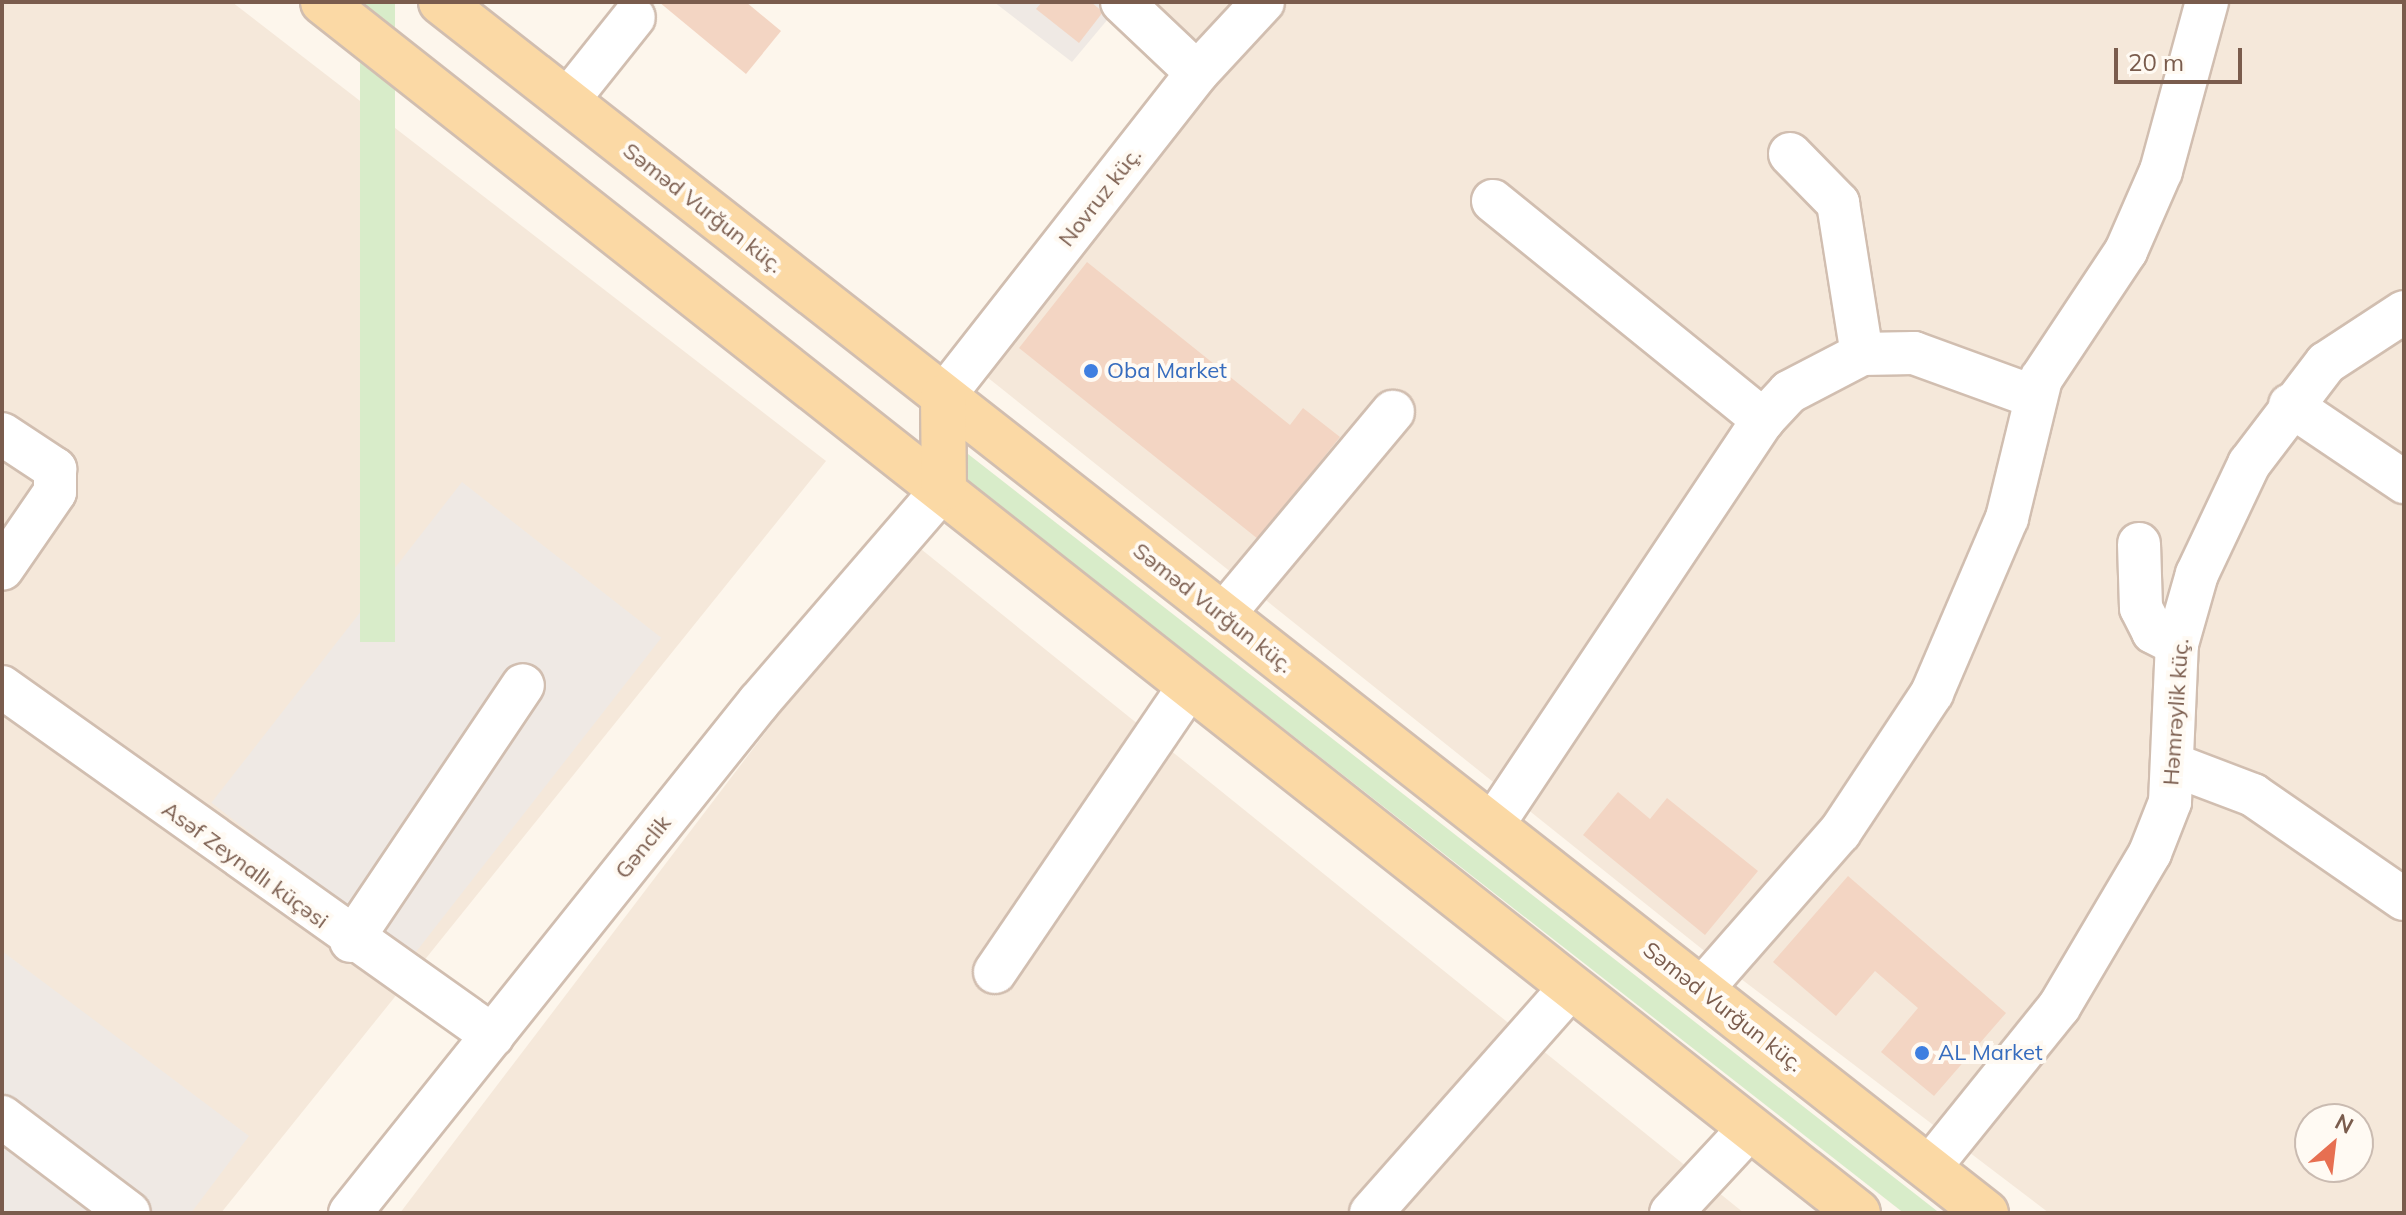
<!DOCTYPE html>
<html>
<head>
<meta charset="utf-8">
<style>
  body { margin:0 }
  #map { position:relative; width:2406px; height:1215px; overflow:hidden; background:#fdf6ec; font-family:Mulish,sans-serif }
  div>[style] { position:absolute }
  [style*='--x'] { left:calc(var(--x)*1px); top:calc(var(--y)*1px); width:calc(var(--w)*1px); rotate:calc(var(--a)*1deg) }
  .residential>* { inset:0; background:#f5e8da }
  .industrial>* { inset:0; background:#efe9e4; transform-origin:0 0 }
  .green>* { inset:0; background:#d8ecc9; transform-origin:0 0 }
  .building>* { inset:0; background:#f3d5c3 }
  .roads { filter:drop-shadow(2px 0 #d1beb0) drop-shadow(-2px 0 #d1beb0) drop-shadow(0 2px #d1beb0) drop-shadow(0 -2px #d1beb0) }
  .minor>* { height:42px; margin:-21px; padding:0 21px; transform-origin:21px; border-radius:21px; background:#fff }
  .major>* { height:44px; margin:-22px; padding:0 22px; transform-origin:22px; border-radius:22px; background:#fbd9a5 }
  .dots>* { width:22px; height:22px; translate:-50% -50%; box-sizing:border-box; border:4px solid #fffaf3; border-radius:50% }
  span { translate:-50% -50%; white-space:nowrap; text-align:center; line-height:1.15; -webkit-text-stroke:8px #fffaf3; paint-order:stroke }
  .street-label { font-size:22px; color:#7a5c4d }
  .shop-label { font-size:22px; color:#366cbe }
  .left { translate:0 -50%; text-align:left }
  .frame { position:absolute; inset:0; border:4px solid #7a5c4d; pointer-events:none }
  .north { position:absolute; left:2294px; top:1103px; width:80px; height:80px; box-sizing:border-box; background:#fffaf3; border:2px solid #cabbb1; border-radius:50%; rotate:28deg; font-size:22px; font-weight:700; line-height:32px; text-align:center; color:#7a5c4d }
  .north::after { content:''; display:block; margin:auto; width:28px; height:36px; background:#e76f51; clip-path:polygon(50% 0,100% 100%,50% 72%,0 100%) }
  .scale { position:absolute; left:2114px; top:48px; width:128px; height:36px; box-sizing:border-box; border:4px solid #7a5c4d; border-top:0; padding-left:10px; font-size:24px; line-height:28px; white-space:nowrap; color:#7a5c4d; -webkit-text-stroke:6px #fffaf3; paint-order:stroke }
</style>
</head>
<body>
<div id="map">
  <div class="residential">
    <i style="clip-path:polygon(2px 2px,232px 2px,826px 461px,221px 1213px,2px 1213px)"></i>
    <i style="clip-path:polygon(evenodd,1149px 2px,2404px 2px,2404px 1213px,2049px 1213px,1707px 953px,977px 369px,1226px 70px,1149px 2px,2310px 1119px,2358px 1119px,2358px 1167px,2310px 1167px,2310px 1119px)"></i>
    <i style="clip-path:polygon(911px 541px,1744px 1213px,400px 1213px)"></i>
  </div>
  <div class="industrial">
    <i style="clip-path:polygon(994px 2px,1100px 2px,1113px 13px,1072px 62px)"></i>
    <i style="left:462px;top:482px;width:253px;height:407px;rotate:38deg"></i>
    <i style="clip-path:polygon(2px 951px,249px 1136px,191px 1213px,2px 1213px)"></i>
  </div>
  <div class="green">
    <i style="left:360px;top:2px;width:35px;height:640px"></i>
    <i style="left:968px;top:454px;width:1233px;height:22px;rotate:38deg"></i>
  </div>
  <div class="building">
    <i style="clip-path:polygon(659px 2px,746px 2px,781px 31px,746px 74px)"></i>
    <i style="clip-path:polygon(1042px 2px,1091px 2px,1103px 12px,1079px 43px,1036px 9px)"></i>
    <i style="clip-path:polygon(1087px 262px,1290px 425px,1303px 408px,1340px 437px,1258px 539px,1019px 348px)"></i>
    <i style="clip-path:polygon(1618px 792px,1650px 819px,1667px 798px,1758px 871px,1705px 935px,1583px 835px)"></i>
    <i style="clip-path:polygon(1848px 876px,2006px 1013px,1934px 1096px,1881px 1052px,1918px 1008px,1875px 971px,1836px 1016px,1773px 962px)"></i>
  </div>
  <div class="roads">
    <div class="minor">
      <i style="--x:1122;--y:2;--w:103;--a:43.4"></i>
      <i style="--x:567;--y:101;--w:107;--a:-51.4"></i>
      <i style="--x:1790;--y:154;--w:69;--a:45.6"></i>
      <i style="--x:1838;--y:203;--w:153;--a:81"></i>
      <i style="--x:1493;--y:201;--w:348;--a:39"></i>
      <i style="--x:943;--y:397;--w:412;--a:-51.9"></i>
      <i style="--x:1197;--y:73;--w:97;--a:-47.1"></i>
      <i style="--x:2290;--y:405;--w:138;--a:34"></i>
      <i style="--x:2;--y:434;--w:64;--a:33.4"></i>
      <i style="--x:55;--y:469;--w:23;--a:90"></i>
      <i style="--x:55;--y:492;--w:93;--a:124.5"></i>
      <i style="--x:2139;--y:544;--w:64;--a:88.2"></i>
      <i style="--x:2141;--y:608;--w:27;--a:63"></i>
      <i style="--x:2153;--y:632;--w:27;--a:27"></i>
      <i style="--x:1223;--y:615;--w:265;--a:-50.1"></i>
      <i style="--x:2;--y:687;--w:602;--a:35.4"></i>
      <i style="--x:2174;--y:765;--w:85;--a:20.8"></i>
      <i style="--x:2253;--y:795;--w:183;--a:34.6"></i>
      <i style="--x:1492;--y:826;--w:488;--a:-56.3"></i>
      <i style="--x:1763;--y:420;--w:38;--a:-47"></i>
      <i style="--x:1789;--y:392;--w:82;--a:-27.5"></i>
      <i style="--x:1862;--y:354;--w:52;--a:-1.1"></i>
      <i style="--x:1914;--y:353;--w:129;--a:20"></i>
      <i style="--x:351;--y:941;--w:308;--a:-56.1"></i>
      <i style="--x:995;--y:972;--w:345;--a:-55.8"></i>
      <i style="--x:1701;--y:990;--w:210;--a:-48.7"></i>
      <i style="--x:1840;--y:832;--w:167;--a:-56.5"></i>
      <i style="--x:1932;--y:693;--w:190;--a:-66.8"></i>
      <i style="--x:2007;--y:518;--w:143;--a:-76.3"></i>
      <i style="--x:2041;--y:379;--w:154;--a:-56.4"></i>
      <i style="--x:2126;--y:251;--w:87;--a:-66.4"></i>
      <i style="--x:2161;--y:171;--w:175;--a:-74.8"></i>
      <i style="--x:2;--y:1117;--w:159;--a:37.1"></i>
      <i style="--x:1929;--y:1168;--w:207;--a:-51.1"></i>
      <i style="--x:2059;--y:1007;--w:179;--a:-59.4"></i>
      <i style="--x:2150;--y:853;--w:55;--a:-68.6"></i>
      <i style="--x:2170;--y:802;--w:158;--a:-87.5"></i>
      <i style="--x:2177;--y:644;--w:73;--a:-74.1"></i>
      <i style="--x:2197;--y:574;--w:122;--a:-64.7"></i>
      <i style="--x:2249;--y:464;--w:127;--a:-52.7"></i>
      <i style="--x:2326;--y:363;--w:93;--a:-33.2"></i>
      <i style="--x:350;--y:1213;--w:655;--a:-51.33"></i>
      <i style="--x:759;--y:702;--w:283;--a:-49.2"></i>
      <i style="--x:1371;--y:1213;--w:302;--a:-48.5"></i>
      <i style="--x:1671;--y:1213;--w:116;--a:-47.1"></i>
    </div>
    <div class="major">
      <i style="--x:323;--y:2;--w:1955;--a:38.27"></i>
      <i style="--x:441;--y:2;--w:1963;--a:38.09"></i>
      <i style="--x:943;--y:397;--w:91;--a:89.4"></i>
    </div>
  </div>
  <div class="dots">
    <i style="left:1091px;top:371px;background:#3f7fe0"></i>
    <i style="left:1922px;top:1053px;background:#3f7fe0"></i>
  </div>
  <div class="street-label">
    <span style="left:1100px;top:197px;rotate:-52deg">Novruz küç.</span>
    <span style="left:703px;top:208px;rotate:38deg">Səməd Vurğun küç.</span>
    <span style="left:1213px;top:608px;rotate:38deg">Səməd Vurğun küç.</span>
    <span style="left:2176px;top:712px;rotate:-86deg">Həmrəylik küç.</span>
    <span style="left:643px;top:847px;rotate:-51deg">Gənclik</span>
    <span style="left:245px;top:865px;rotate:36deg">Asəf Zeynallı küçəsi</span>
    <span style="left:1723px;top:1007px;rotate:38deg">Səməd Vurğun küç.</span>
  </div>
  <div class="shop-label">
    <span class="left" style="left:1107px;top:371px">Oba Market</span>
    <span class="left" style="left:1938px;top:1053px">AL Market</span>
  </div>
  <div class="frame"></div>
  <div class="north">N</div>
  <div class="scale">20 m</div>
</div>
</body>
</html>
